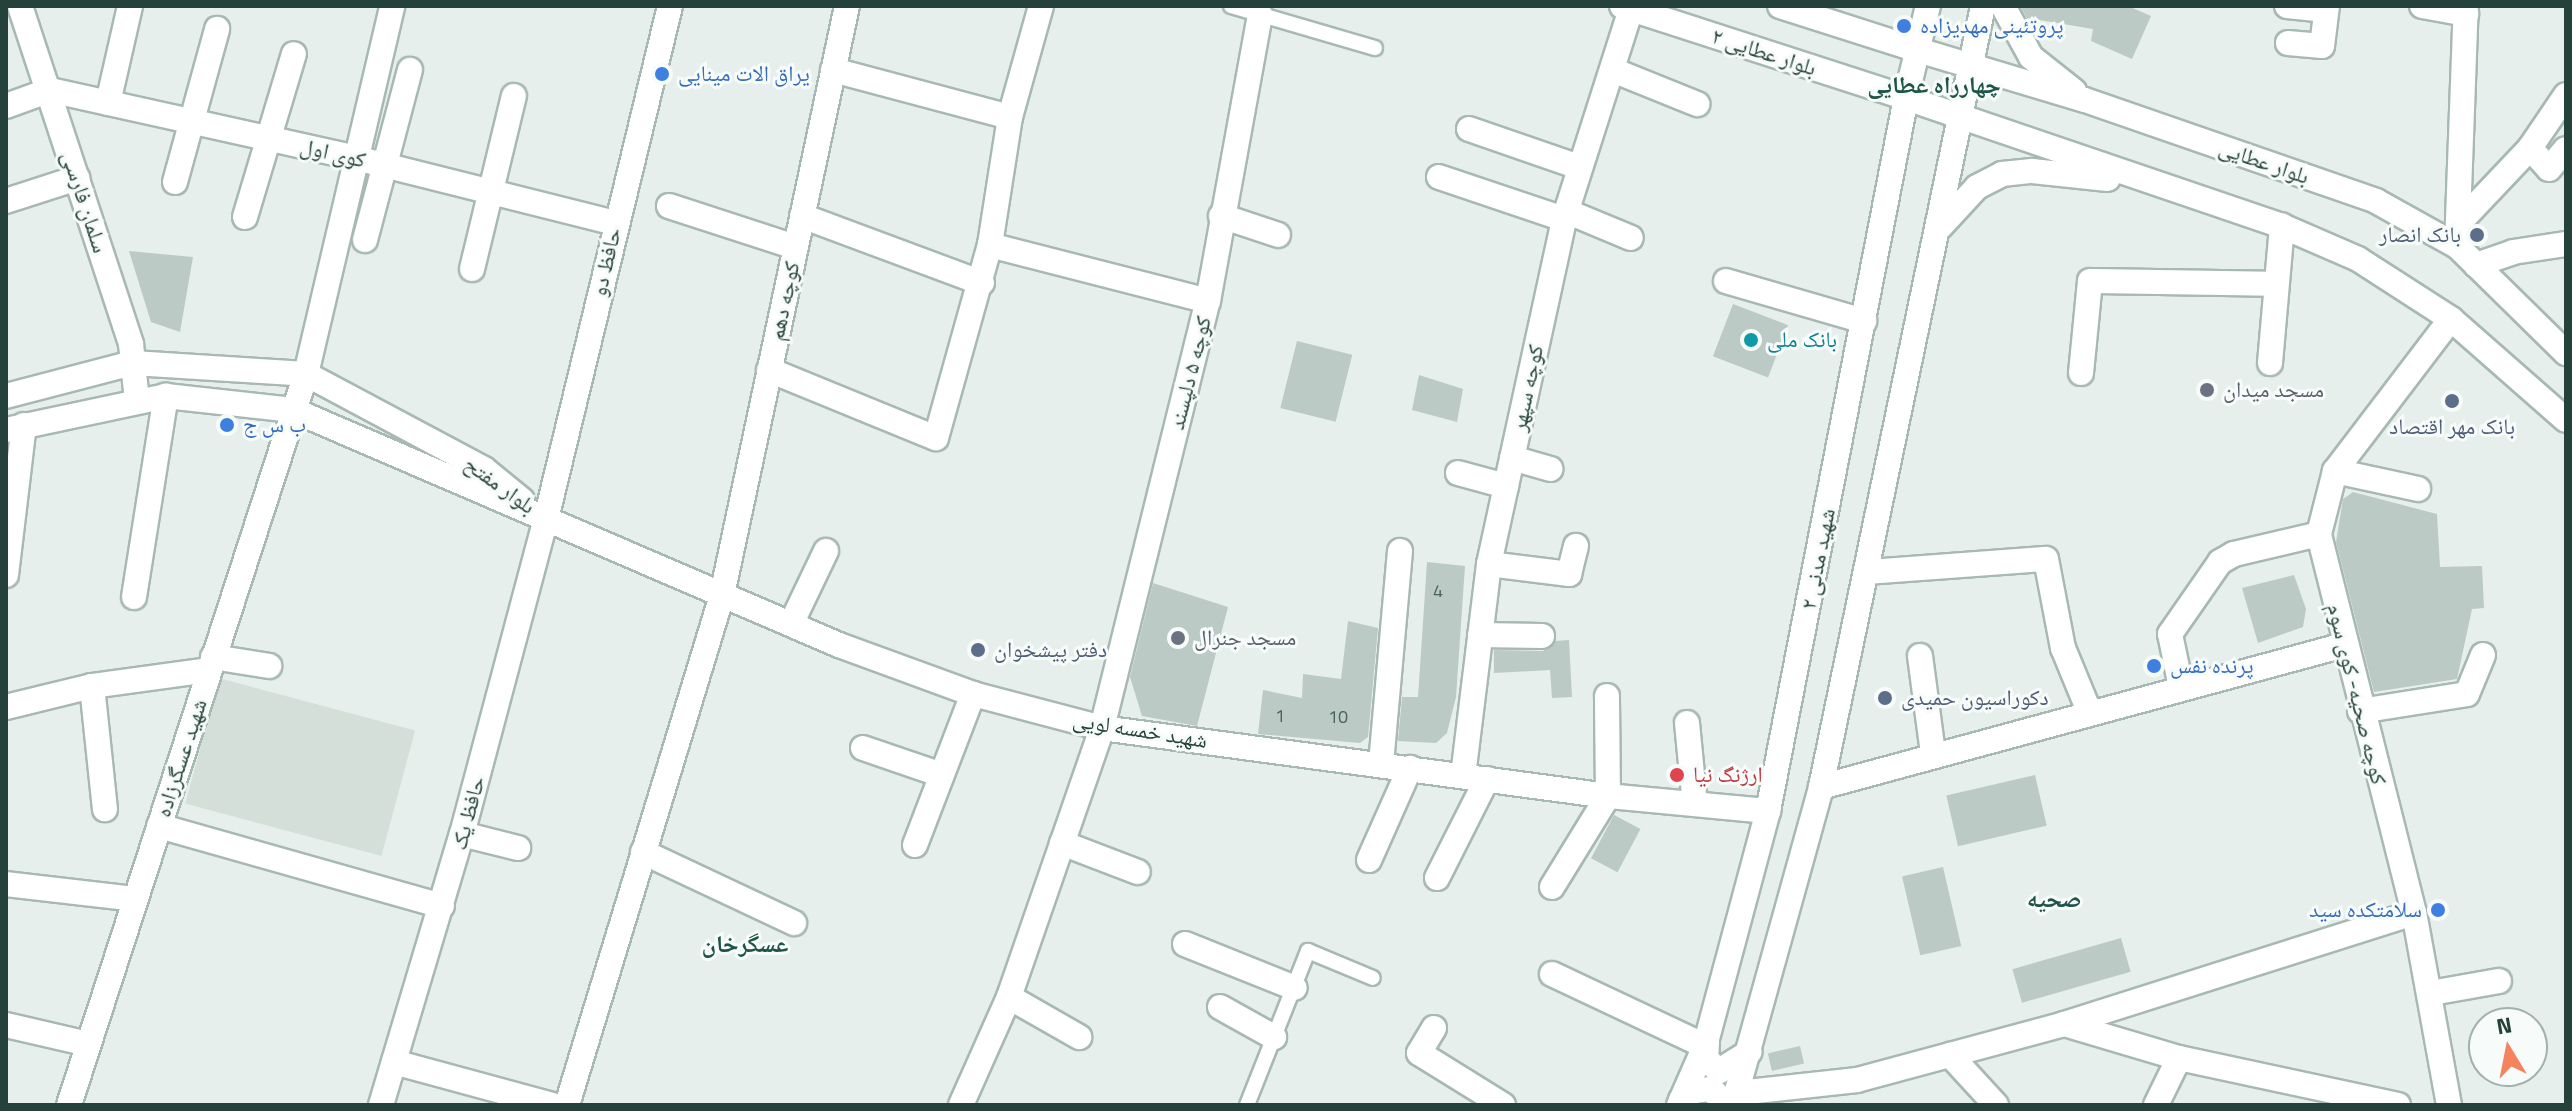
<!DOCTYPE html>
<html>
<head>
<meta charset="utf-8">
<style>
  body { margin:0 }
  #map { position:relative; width:2572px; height:1111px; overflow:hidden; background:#e6efeb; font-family:"Titillium Web","Noto Naskh Arabic",sans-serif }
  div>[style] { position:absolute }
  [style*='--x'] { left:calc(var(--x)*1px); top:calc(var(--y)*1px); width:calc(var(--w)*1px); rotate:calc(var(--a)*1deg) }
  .built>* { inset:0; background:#d4dfda; transform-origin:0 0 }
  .building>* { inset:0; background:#bbcac4; transform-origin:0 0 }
  .roads { filter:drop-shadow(2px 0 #a8b8b2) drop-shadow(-2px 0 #a8b8b2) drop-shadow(0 2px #a8b8b2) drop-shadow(0 -2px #a8b8b2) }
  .service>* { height:14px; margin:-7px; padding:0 7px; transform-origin:7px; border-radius:7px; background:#fff }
  .minor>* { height:24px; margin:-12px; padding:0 12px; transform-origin:12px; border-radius:12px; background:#fff }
  .tertiary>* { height:24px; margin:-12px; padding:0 12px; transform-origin:12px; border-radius:12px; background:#fff }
  .secondary>* { height:24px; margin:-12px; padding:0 12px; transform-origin:12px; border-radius:12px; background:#fff }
  .dots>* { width:22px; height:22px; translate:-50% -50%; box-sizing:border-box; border:4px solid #f7fbf9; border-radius:50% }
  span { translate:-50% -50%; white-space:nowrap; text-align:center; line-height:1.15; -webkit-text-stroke:6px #f7fbf9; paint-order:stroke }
  .number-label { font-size:18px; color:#4a645c }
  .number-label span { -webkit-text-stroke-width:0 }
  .shop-label { font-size:22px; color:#366cbe }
  .left { translate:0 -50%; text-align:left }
  .right { translate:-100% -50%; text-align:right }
  .street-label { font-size:22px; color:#24423a }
  .service-label { font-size:22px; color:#4e5e75 }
  .culture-label { font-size:22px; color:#0d838f }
  .worship-label { font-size:22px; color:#5b616d }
  .health-label { font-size:22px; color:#be3a42 }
  .neighbourhood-label { font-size:24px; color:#1f5548; font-weight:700 }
  .frame { position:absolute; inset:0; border:8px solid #24423a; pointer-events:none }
  .north { position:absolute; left:2468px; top:1007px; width:80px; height:80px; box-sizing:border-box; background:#f7fbf9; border:2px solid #a3b1ad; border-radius:50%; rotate:350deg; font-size:22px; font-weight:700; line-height:32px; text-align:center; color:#24423a }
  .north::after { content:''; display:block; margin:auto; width:28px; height:36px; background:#f4845f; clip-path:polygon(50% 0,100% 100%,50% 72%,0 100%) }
</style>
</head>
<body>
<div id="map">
  <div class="built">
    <i style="left:219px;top:678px;width:203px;height:130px;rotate:15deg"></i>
  </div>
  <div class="building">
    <i style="clip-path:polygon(2020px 6px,2128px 6px,2151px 16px,2132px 59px,2091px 41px,2093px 29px,2027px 18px)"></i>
    <i style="clip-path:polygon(129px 251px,193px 257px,180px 332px,151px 322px)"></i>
    <i style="left:1733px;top:304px;width:59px;height:56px;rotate:21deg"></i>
    <i style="left:1297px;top:341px;width:57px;height:69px;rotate:14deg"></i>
    <i style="clip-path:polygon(1419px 375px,1463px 389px,1457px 422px,1412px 410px)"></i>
    <i style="clip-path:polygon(2353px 492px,2437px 514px,2440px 567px,2482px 566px,2484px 608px,2472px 609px,2457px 679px,2374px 692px,2336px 542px,2343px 499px)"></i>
    <i style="clip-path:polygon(1427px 562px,1465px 566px,1456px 697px,1447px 733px,1436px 743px,1398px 741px,1402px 697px,1418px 697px)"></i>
    <i style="clip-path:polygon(2294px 575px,2306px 609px,2303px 627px,2258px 643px,2242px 588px)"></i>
    <i style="clip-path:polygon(1153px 583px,1228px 607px,1197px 726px,1142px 716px,1130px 677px)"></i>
    <i style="clip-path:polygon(1348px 621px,1378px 628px,1368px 737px,1360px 743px,1258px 734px,1263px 690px,1302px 698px,1303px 674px,1341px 679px)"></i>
    <i style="clip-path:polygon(1569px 640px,1572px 697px,1552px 698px,1550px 670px,1494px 673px,1494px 650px,1543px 651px,1556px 641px)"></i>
    <i style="left:2035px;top:775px;width:52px;height:91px;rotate:77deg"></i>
    <i style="left:1614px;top:815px;width:30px;height:49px;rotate:28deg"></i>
    <i style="left:1943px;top:867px;width:81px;height:42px;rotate:77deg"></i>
    <i style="left:2121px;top:938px;width:35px;height:113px;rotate:74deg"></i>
    <i style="left:1800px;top:1046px;width:18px;height:33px;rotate:77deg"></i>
  </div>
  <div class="roads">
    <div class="service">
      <i style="--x:1231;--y:6;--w:150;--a:16.3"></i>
      <i style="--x:1247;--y:1105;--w:166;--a:-68.4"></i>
      <i style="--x:1308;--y:951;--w:70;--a:22.6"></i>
    </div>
    <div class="minor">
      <i style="--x:1041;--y:6;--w:115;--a:105.6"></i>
      <i style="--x:1010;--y:117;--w:130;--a:98.9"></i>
      <i style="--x:990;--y:245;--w:225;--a:14.4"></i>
      <i style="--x:2287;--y:6;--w:39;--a:6"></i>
      <i style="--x:2422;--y:6;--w:45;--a:10.3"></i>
      <i style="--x:2288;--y:43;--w:34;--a:5"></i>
      <i style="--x:2322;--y:46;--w:40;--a:-82.9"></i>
      <i style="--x:833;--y:70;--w:183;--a:14.9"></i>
      <i style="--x:1613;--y:70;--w:91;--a:22"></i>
      <i style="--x:108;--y:103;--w:99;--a:-77.2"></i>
      <i style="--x:6;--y:106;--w:47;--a:-20"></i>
      <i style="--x:50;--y:90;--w:313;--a:12.5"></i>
      <i style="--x:356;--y:158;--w:267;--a:14.1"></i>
      <i style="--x:1469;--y:129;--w:116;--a:19.1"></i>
      <i style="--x:2530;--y:148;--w:28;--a:48"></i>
      <i style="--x:2549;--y:169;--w:26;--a:-50"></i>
      <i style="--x:1439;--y:177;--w:132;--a:18.6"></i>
      <i style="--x:175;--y:182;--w:159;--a:-74.6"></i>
      <i style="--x:6;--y:201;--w:75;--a:-17.9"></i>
      <i style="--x:669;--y:206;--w:133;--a:18"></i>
      <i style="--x:1566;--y:211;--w:70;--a:22.6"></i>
      <i style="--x:802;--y:216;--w:192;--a:20.4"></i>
      <i style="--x:1221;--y:216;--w:60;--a:18.4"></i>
      <i style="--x:245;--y:217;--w:170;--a:-73.3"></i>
      <i style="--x:2460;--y:222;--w:102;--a:-46.6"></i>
      <i style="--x:2530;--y:148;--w:64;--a:-55.8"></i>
      <i style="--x:365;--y:240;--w:176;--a:-75.2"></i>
      <i style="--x:2457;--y:246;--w:240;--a:-87.9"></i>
      <i style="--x:2476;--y:265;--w:39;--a:-19"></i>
      <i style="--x:2513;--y:252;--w:54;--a:-8.6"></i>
      <i style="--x:472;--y:269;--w:178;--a:-76.4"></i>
      <i style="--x:1726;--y:281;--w:144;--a:16.2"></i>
      <i style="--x:2270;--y:363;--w:138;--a:-85"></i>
      <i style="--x:769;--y:370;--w:180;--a:22.2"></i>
      <i style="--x:936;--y:438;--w:200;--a:-74.4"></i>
      <i style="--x:2081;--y:373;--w:92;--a:-84.4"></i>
      <i style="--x:2090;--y:281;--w:184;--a:0.9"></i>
      <i style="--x:1512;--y:458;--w:40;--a:16"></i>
      <i style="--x:2335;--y:471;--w:85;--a:12.2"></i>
      <i style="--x:1458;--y:473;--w:50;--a:15.2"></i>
      <i style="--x:1489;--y:564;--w:81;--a:7.1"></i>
      <i style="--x:1569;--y:574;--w:29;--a:-76"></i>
      <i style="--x:1868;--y:572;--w:178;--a:-4.2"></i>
      <i style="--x:2046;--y:559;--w:91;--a:79.2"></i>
      <i style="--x:2063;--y:648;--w:68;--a:67.6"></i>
      <i style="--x:6;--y:575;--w:151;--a:-83.2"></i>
      <i style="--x:134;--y:597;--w:204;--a:-81"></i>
      <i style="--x:791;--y:624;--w:81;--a:-64.4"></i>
      <i style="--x:1480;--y:635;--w:62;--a:0.9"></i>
      <i style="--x:1920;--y:656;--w:99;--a:82.4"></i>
      <i style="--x:213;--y:657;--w:57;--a:9.1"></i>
      <i style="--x:92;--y:686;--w:124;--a:84"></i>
      <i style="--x:2181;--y:687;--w:54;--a:-101.7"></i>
      <i style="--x:2170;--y:634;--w:88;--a:-55.2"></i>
      <i style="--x:2220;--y:562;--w:16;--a:-30"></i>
      <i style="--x:2234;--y:554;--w:87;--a:-13.2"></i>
      <i style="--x:6;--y:707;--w:89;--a:-13.7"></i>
      <i style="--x:92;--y:686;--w:118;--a:-7.8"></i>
      <i style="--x:2360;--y:711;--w:108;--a:-9"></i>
      <i style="--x:2467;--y:694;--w:42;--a:-67.7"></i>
      <i style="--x:1687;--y:723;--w:81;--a:84.4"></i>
      <i style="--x:863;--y:748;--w:83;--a:18.9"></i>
      <i style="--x:1381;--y:764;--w:214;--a:-84.9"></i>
      <i style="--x:1463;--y:776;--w:214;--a:-83"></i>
      <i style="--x:1489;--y:564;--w:353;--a:-77.7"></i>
      <i style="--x:1564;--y:219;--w:220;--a:-72.3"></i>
      <i style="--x:1821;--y:787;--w:542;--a:-15.19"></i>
      <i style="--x:159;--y:826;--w:294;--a:15.8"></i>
      <i style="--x:462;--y:834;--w:58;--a:14"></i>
      <i style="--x:1062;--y:843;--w:81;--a:20.9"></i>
      <i style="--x:915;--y:845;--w:162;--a:-69"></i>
      <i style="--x:643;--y:852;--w:167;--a:25.2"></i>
      <i style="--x:1369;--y:860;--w:101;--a:-66"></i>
      <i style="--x:1437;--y:878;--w:111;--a:-63.2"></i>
      <i style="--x:6;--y:884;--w:130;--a:6.6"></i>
      <i style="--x:1552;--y:887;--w:107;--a:-58.4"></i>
      <i style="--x:1608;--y:796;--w:100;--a:-90.6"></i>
      <i style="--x:1185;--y:944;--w:118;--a:21.8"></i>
      <i style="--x:1552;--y:974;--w:169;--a:25.2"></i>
      <i style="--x:2431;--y:993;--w:69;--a:-10"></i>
      <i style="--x:1009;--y:997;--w:81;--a:29.7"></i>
      <i style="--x:1220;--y:1007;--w:62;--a:29.1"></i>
      <i style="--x:2064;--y:1024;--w:120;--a:16.5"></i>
      <i style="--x:2179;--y:1058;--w:224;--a:12.1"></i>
      <i style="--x:6;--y:1025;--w:84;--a:13"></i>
      <i style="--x:1434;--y:1028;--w:29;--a:121"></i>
      <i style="--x:1419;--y:1053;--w:99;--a:31.8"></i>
      <i style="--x:1950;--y:1055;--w:68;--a:47.4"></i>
      <i style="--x:394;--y:1062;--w:164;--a:15.2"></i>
      <i style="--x:1738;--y:1093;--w:120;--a:-6.2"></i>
      <i style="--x:1857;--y:1080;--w:214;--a:-15.1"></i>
      <i style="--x:2064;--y:1024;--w:367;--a:-17.6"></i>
      <i style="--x:69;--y:1105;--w:768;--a:-72.04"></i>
      <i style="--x:306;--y:374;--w:378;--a:-76.8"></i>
      <i style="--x:567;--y:1105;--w:533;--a:-73.09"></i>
      <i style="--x:722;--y:595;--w:602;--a:-78.02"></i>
      <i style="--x:961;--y:1105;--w:118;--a:-66"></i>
      <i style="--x:1009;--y:997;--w:285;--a:-70.9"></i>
      <i style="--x:1102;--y:728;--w:440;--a:-76.1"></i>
      <i style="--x:1208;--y:301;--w:291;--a:-79.7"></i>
      <i style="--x:2156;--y:1105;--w:52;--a:-63.9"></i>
      <i style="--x:2449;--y:1105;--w:195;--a:-100.3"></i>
      <i style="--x:2414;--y:913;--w:391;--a:-104.1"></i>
      <i style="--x:2319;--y:534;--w:65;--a:-75.7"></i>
      <i style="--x:2335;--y:471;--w:191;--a:-52.7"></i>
    </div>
    <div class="tertiary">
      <i style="--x:20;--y:6;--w:356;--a:71.8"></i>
      <i style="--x:131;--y:344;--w:57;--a:84"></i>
      <i style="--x:1622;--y:6;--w:299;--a:17.9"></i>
      <i style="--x:1780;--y:6;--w:145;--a:17.7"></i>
      <i style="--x:6;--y:396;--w:131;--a:-14.6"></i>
      <i style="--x:133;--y:363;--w:173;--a:3.6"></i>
      <i style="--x:306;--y:374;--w:202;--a:28.1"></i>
      <i style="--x:484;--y:469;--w:49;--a:39.2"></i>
      <i style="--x:6;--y:430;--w:164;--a:-12"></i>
      <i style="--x:166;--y:396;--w:128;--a:6.3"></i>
      <i style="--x:293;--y:410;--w:594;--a:23.29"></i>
      <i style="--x:839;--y:645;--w:143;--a:20.1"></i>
      <i style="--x:973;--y:694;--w:133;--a:14.8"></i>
      <i style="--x:1102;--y:728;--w:511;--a:7.65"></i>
      <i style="--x:1608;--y:796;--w:161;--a:5.4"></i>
      <i style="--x:381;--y:1105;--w:283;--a:-73.4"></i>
      <i style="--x:462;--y:834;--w:326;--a:-75.1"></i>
      <i style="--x:546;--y:519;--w:528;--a:-76.41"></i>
    </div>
    <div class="secondary">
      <i style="--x:2003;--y:6;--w:58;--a:61.2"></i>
      <i style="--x:2031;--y:57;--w:55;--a:38.3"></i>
      <i style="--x:1918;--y:50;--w:174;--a:16.7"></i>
      <i style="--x:2085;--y:100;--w:308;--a:19.1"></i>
      <i style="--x:2376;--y:201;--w:93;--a:29.1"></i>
      <i style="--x:2457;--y:246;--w:153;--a:44.5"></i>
      <i style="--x:1906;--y:98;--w:397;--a:18.8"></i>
      <i style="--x:2282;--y:226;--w:83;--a:23.5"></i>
      <i style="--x:2358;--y:259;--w:111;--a:32.8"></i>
      <i style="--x:2451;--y:319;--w:153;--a:41.3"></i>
      <i style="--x:1940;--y:227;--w:54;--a:-47.2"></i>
      <i style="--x:1977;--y:187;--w:28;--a:-27"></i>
      <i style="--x:2002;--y:174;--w:30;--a:-6"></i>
      <i style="--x:2032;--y:171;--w:76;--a:6"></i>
      <i style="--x:1707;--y:1042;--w:17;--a:93"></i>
      <i style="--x:1706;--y:1059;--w:18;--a:43"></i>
      <i style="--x:1719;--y:1071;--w:36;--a:-32"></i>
      <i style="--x:1681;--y:1100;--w:16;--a:-35"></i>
      <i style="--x:1694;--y:1091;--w:17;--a:-7"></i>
      <i style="--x:1711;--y:1089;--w:23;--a:45"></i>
      <i style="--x:1679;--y:1105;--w:64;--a:-66.2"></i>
      <i style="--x:1705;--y:1046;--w:243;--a:-75"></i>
      <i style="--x:1768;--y:811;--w:726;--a:-79.05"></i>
      <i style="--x:1906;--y:98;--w:95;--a:-76.6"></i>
      <i style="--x:1733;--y:1105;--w:330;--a:-74.5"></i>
      <i style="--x:1821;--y:787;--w:798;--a:-78.28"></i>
    </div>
  </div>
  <div class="dots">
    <i style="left:1904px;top:26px;background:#3f7fe0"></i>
    <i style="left:662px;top:74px;background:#3f7fe0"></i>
    <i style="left:2477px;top:235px;background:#5c6f8a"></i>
    <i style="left:1751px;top:340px;background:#0f9aa8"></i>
    <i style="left:2207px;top:390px;background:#6b7280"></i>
    <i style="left:2452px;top:401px;background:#5c6f8a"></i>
    <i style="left:227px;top:425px;background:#3f7fe0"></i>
    <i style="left:1178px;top:638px;background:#6b7280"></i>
    <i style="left:978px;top:650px;background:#5c6f8a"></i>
    <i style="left:2154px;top:666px;background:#3f7fe0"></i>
    <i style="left:1885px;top:698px;background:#5c6f8a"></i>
    <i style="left:1677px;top:775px;background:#e0444e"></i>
    <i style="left:2438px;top:910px;background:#3f7fe0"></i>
  </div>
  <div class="number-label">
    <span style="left:1438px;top:591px">4</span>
    <span style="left:1280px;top:716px">1</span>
    <span style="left:1338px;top:717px">10</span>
  </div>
  <div class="shop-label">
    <span class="left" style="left:1920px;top:26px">پروتئينی مهديزاده</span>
    <span class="left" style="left:678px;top:74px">یراق الات مینایی</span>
    <span class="left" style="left:243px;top:425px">ب س ج</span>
    <span class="left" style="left:2170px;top:666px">پرنده نفس</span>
    <span class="right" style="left:2422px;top:910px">سلامتکده سید</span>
  </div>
  <div class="street-label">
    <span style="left:1764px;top:52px;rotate:18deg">بلوار عطایی ۲</span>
    <span style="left:333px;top:153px;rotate:13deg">کوی اول</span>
    <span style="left:2264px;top:162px;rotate:19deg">بلوار عطایی</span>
    <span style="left:85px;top:202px;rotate:72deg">سلمان فارسی</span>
    <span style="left:606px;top:262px;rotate:-77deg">حافظ دو</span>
    <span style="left:784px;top:301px;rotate:-78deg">کوچه دهم</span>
    <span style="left:1190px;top:373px;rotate:-76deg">کوچه ۵ دلپسند</span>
    <span style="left:1527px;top:388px;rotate:-78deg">کوچه سپهر</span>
    <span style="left:500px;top:485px;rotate:36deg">بلوار مفتح</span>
    <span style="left:1818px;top:559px;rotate:-79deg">شهید مدنی ۲</span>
    <span style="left:2357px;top:694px;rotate:76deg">کوچه صحیه- کوی سوم</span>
    <span style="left:1140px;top:730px;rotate:9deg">شهید خمسه لویی</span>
    <span style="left:181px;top:758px;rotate:-72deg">شهید عسگرزاده</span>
    <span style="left:468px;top:813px;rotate:-75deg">حافظ یک</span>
  </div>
  <div class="service-label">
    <span class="right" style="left:2461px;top:235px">بانک انصار</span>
    <span style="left:2452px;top:427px">بانک مهر اقتصاد</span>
    <span class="left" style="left:994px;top:650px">دفتر پیشخوان</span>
    <span class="left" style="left:1901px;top:698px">دکوراسیون حمیدی</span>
  </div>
  <div class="culture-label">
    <span class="left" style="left:1767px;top:340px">بانک ملی</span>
  </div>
  <div class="worship-label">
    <span class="left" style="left:2223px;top:390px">مسجد میدان</span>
    <span class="left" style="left:1194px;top:638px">مسجد جنرال</span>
  </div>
  <div class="health-label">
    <span class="left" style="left:1693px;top:775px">ارژنگ نیا</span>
  </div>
  <div class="neighbourhood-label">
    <span style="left:1934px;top:85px">چهارراه عطایی</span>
    <span style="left:2054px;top:899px">صحیه</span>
    <span style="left:745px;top:944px">عسگرخان</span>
  </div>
  <div class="frame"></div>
  <div class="north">N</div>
</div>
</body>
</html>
